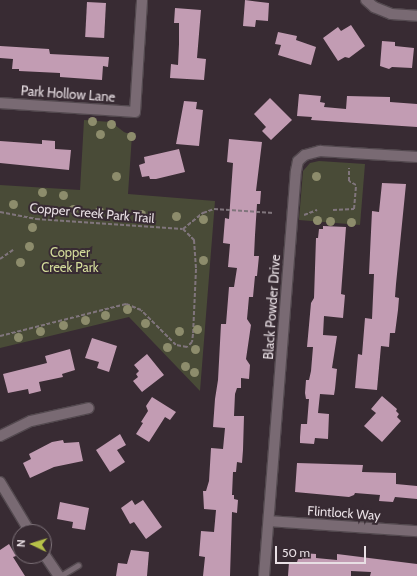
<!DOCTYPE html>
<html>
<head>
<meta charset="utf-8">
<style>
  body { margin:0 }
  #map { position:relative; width:417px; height:576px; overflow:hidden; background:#382b33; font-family:Cabin,sans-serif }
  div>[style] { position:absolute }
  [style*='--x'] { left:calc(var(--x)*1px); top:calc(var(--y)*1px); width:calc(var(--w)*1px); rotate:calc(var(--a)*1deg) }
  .green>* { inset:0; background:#494b37 }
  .building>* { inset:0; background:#c29cb3; transform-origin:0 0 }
  .path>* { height:2px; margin-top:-1px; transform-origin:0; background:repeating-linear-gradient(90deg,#80757c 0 4px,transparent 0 6px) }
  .roads { filter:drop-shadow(1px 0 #53494f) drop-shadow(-1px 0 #53494f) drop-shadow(0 1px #53494f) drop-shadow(0 -1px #53494f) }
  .service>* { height:5px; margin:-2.5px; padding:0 2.5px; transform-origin:2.5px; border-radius:2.5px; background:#796a73 }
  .minor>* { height:10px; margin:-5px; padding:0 5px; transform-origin:5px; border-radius:5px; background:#796a73 }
  .trees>* { width:9px; height:9px; margin:-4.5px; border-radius:50%; background:#8d8c6c }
  span { translate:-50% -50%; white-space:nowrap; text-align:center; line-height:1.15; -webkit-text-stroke:4px #382b33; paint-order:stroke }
  .street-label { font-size:13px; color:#e8dfe4 }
  .park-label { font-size:13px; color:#d3db9a }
  .north { position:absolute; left:12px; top:524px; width:40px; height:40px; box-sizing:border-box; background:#382b33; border:1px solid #7e737a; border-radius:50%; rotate:274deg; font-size:11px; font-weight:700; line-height:16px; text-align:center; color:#e8dfe4 }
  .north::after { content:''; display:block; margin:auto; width:14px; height:18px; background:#b6c148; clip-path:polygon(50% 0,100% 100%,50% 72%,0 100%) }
  .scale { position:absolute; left:275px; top:546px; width:91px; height:18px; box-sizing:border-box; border:2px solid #e8dfe4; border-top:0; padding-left:5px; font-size:12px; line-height:14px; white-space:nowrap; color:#e8dfe4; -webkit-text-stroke:3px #382b33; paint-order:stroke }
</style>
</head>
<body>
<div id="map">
  <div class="green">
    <i style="clip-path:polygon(84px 120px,111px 122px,124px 132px,132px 135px,128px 194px,215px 201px,200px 391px,129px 317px,0 348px,0 185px,80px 190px)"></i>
    <i style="clip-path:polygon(319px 161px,365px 164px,360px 225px,299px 220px,303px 171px,310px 163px)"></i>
  </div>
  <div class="building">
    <i style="clip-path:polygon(245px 0,269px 3px,268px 21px,256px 20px,255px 27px,243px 26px)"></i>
    <i style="left:87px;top:2px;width:19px;height:35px;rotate:3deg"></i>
    <i style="clip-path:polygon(175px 8px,201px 10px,197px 58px,206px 59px,204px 80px,170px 78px,171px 64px,178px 65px,179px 44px,179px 23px,174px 23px)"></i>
    <i style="clip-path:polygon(351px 25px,365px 46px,349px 58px,345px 57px,338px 61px,323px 38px,338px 27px,341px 31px)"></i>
    <i style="clip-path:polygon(278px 32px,297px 36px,296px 40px,316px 47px,311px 65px,278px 55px,281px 45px,275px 44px)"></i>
    <i style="clip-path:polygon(382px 41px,395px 42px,395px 46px,414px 48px,412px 68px,392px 67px,389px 69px,380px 66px)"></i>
    <i style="clip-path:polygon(0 46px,49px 49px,50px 54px,109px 57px,108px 67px,103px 66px,102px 80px,60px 77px,60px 73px,19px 71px,19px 69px,12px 69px,13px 59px,0 58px)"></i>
    <i style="clip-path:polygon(299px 94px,321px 96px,320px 102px,325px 103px,324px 107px,346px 109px,347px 96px,390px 97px,390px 102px,417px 104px,417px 127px,311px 120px,312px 117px,297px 116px)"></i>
    <i style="clip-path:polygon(270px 98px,292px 120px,271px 140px,262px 131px,266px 127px,254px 114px)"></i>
    <i style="clip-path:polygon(184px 101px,197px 102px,196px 109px,203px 110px,199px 146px,176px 144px)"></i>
    <i style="clip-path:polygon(229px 139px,262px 142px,256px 191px,261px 191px,260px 204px,257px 204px,255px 235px,254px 256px,259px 256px,257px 276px,255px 276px,253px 297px,249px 297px,247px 319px,251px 325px,246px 359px,250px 365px,249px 379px,241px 378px,241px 388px,237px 388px,235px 394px,234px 416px,244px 416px,243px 450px,242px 463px,237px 462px,236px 472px,233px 472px,232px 495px,234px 495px,234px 499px,238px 500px,237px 513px,232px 512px,230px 576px,203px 576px,205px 557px,199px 556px,201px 531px,214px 532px,216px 510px,204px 509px,203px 491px,206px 491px,209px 481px,211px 448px,223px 449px,225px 428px,213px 427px,215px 399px,218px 380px,221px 324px,226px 324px,229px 287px,234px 287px,237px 268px,228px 267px,230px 244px,223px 243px,225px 218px,229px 219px,233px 163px,227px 162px)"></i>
    <i style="clip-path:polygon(42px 140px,55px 141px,55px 149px,71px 150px,69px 170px,0 163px,0 141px,42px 144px)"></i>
    <i style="clip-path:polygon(179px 149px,185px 172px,156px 179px,150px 179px,149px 176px,142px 177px,139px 165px,145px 163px,144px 157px)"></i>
    <i style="clip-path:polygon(382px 183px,406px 184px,396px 284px,395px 297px,399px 298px,398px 310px,395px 333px,390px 333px,389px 347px,381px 346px,377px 390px,355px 388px,358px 354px,362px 355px,365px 318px,372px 319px,374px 274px,369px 274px,372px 211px,379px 212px)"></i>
    <i style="clip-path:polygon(323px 226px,346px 227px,341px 294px,345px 295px,343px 318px,324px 316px,323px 335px,337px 336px,332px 368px,337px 369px,335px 389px,334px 395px,320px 394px,318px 413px,329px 414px,328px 439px,315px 438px,314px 444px,300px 443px,300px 437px,301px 424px,307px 424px,309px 399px,306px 399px,305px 393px,306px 380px,309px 380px,311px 371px,313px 347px,307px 347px,311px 303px,314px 298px,316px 238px,318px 238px,319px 229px,323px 229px)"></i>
    <i style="clip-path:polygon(92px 338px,117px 346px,109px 372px,97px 368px,99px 362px,85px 358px)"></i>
    <i style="clip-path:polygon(70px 349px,75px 370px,62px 374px,63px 377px,39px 382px,41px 391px,29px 394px,28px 389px,8px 393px,3px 374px,47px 363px,45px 356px)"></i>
    <i style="clip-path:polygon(147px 354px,164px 375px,142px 392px,133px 381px,138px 377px,136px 374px,139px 371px,134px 365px)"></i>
    <i style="clip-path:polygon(382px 396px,397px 409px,396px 411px,399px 414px,397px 417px,401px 421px,382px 442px,364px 426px,376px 413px,371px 409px)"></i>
    <i style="clip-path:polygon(152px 397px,176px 412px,170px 420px,165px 417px,149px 442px,136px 434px,143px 423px,141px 422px,148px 411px,146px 406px)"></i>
    <i style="clip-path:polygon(120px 434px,126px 445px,117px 450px,125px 462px,110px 472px,96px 450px)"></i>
    <i style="clip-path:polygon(63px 440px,64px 443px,79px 442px,83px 461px,54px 467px,30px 478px,23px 463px,31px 459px,29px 454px,52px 442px)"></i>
    <i style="clip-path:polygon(297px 463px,363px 465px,362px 472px,396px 473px,396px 484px,417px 486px,417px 499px,395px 497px,393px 502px,379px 501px,380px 495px,355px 493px,354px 495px,349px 497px,295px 492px)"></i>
    <i style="clip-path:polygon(132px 500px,135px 505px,143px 500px,162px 527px,146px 539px,134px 522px,130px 524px,121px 508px)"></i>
    <i style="clip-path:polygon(60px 502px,89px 508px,85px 530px,72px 528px,73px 522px,57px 519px)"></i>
    <i style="clip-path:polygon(9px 544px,16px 556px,13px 557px,25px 576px,0 576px,0 550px)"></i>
    <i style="clip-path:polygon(131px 550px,149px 552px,147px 576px,116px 576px,118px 563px,127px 564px)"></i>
    <i style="clip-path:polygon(302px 553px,316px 554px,316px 558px,337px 560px,337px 554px,417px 564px,417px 576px,370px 576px,371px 572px,351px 571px,351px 576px,288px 576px,289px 562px,297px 562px,298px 559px,302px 559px)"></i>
  </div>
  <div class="path">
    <i style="--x:333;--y:210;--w:21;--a:-3"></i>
    <i style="--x:354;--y:209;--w:24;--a:-85"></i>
    <i style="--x:356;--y:185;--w:8;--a:-150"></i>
    <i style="--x:349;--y:181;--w:13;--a:-90"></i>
    <i style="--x:0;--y:212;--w:37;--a:11"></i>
    <i style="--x:36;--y:219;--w:147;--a:3.9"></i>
    <i style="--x:183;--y:229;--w:16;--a:45"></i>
    <i style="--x:194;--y:240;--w:29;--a:86"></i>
    <i style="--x:196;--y:269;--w:65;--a:92.6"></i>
    <i style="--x:193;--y:334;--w:8;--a:97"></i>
    <i style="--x:192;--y:342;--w:7;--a:135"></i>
    <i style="--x:187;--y:347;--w:11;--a:-170"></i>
    <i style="--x:176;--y:345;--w:49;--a:-135"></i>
    <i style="--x:141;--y:310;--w:16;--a:-158"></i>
    <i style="--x:126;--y:304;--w:130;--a:165.7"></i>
    <i style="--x:304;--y:215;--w:14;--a:-21"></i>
    <i style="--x:183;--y:229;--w:26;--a:-39"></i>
    <i style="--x:203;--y:213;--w:12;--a:-20"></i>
    <i style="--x:214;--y:209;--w:60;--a:3.8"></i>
    <i style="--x:0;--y:259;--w:16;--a:-35"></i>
  </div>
  <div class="roads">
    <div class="service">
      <i style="--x:60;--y:576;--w:21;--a:-31"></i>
    </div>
    <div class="minor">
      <i style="--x:366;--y:0;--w:11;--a:41"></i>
      <i style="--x:374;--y:7;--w:18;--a:22"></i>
      <i style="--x:391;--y:14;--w:26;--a:4"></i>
      <i style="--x:0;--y:103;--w:135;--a:3.8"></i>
      <i style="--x:135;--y:112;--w:112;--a:-86.4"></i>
      <i style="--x:0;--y:436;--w:34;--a:-26"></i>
      <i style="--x:31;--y:421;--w:59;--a:-12.6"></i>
      <i style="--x:0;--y:482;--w:58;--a:59"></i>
      <i style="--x:269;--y:521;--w:148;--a:3.9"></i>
      <i style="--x:44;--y:554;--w:27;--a:56"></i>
      <i style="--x:264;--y:576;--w:406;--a:-85.5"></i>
      <i style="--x:296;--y:171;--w:10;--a:-79"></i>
      <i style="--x:298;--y:161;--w:9;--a:-41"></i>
      <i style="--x:305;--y:155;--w:16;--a:-15"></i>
      <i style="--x:320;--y:151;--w:97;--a:3.5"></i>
    </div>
  </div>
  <div class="trees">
    <i style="left:92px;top:121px"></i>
    <i style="left:111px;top:124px"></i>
    <i style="left:100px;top:134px"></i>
    <i style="left:131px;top:136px"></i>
    <i style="left:116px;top:176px"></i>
    <i style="left:316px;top:176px"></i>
    <i style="left:42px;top:192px"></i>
    <i style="left:63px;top:195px"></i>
    <i style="left:13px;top:204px"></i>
    <i style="left:43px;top:209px"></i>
    <i style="left:73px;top:209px"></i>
    <i style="left:99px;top:211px"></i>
    <i style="left:141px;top:214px"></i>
    <i style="left:176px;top:216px"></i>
    <i style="left:203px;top:219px"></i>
    <i style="left:317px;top:220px"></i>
    <i style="left:330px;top:221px"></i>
    <i style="left:351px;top:222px"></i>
    <i style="left:32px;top:227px"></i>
    <i style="left:29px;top:246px"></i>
    <i style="left:203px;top:260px"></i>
    <i style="left:20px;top:262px"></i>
    <i style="left:127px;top:309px"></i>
    <i style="left:105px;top:315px"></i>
    <i style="left:85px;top:320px"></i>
    <i style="left:145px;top:323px"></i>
    <i style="left:63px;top:325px"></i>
    <i style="left:197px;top:329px"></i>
    <i style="left:40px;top:331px"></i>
    <i style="left:179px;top:331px"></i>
    <i style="left:18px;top:337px"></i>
    <i style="left:167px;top:347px"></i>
    <i style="left:195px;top:349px"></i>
    <i style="left:185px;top:366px"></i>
    <i style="left:194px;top:372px"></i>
  </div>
  <div class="street-label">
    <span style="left:68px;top:94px;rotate:4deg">Park Hollow Lane</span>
    <span style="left:92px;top:213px;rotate:5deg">Copper Creek Park Trail</span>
    <span style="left:272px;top:307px;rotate:-86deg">Black Powder Drive</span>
    <span style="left:344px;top:513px;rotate:4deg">Flintlock Way</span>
  </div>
  <div class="park-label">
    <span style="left:70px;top:260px">Copper<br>Creek Park</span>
  </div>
  <div class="north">N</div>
  <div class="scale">50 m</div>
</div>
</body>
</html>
